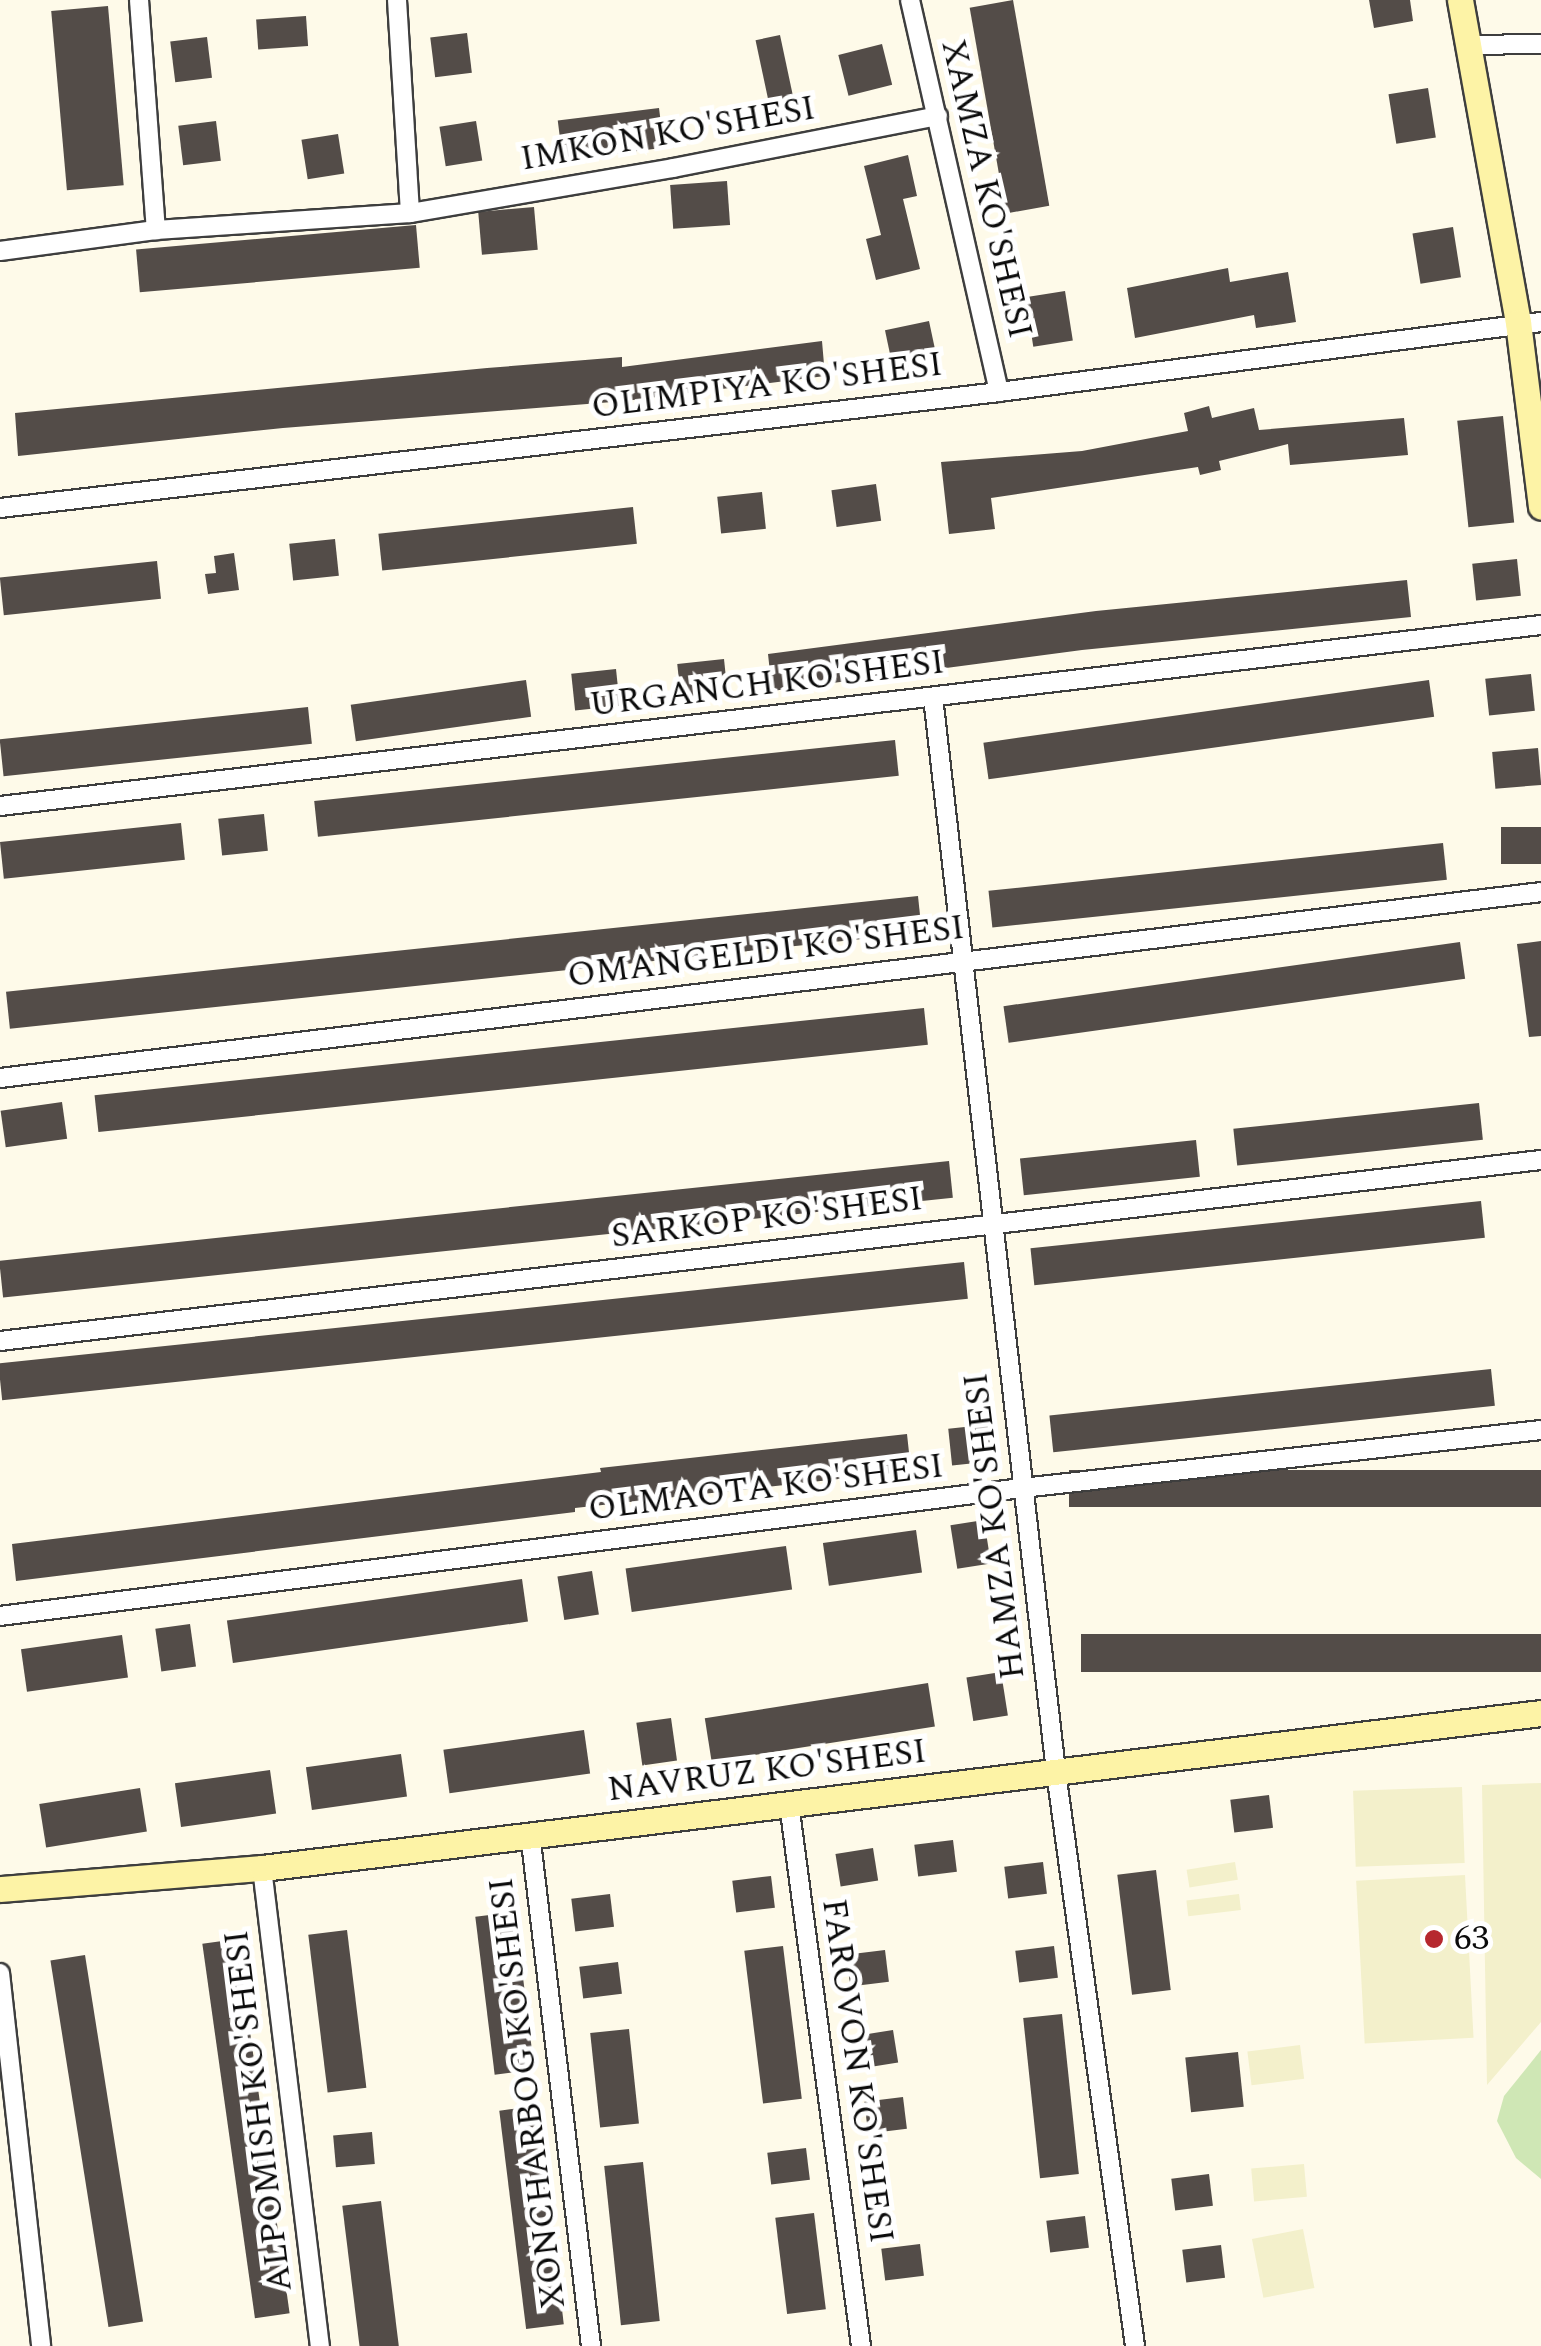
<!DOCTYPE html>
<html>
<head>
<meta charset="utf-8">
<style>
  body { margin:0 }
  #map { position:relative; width:1541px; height:2346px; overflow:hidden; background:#fefae9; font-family:Spectral,serif }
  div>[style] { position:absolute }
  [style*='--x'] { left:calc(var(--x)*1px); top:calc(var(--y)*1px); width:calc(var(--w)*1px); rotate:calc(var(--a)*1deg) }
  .farmland>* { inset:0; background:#f3f0cb; transform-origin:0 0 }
  .green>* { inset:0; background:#cfe7b5 }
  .building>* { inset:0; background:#534c48; transform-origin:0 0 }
  .roads { filter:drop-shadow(2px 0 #3e3e3e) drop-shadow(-2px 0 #3e3e3e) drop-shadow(0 2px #3e3e3e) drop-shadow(0 -2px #3e3e3e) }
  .street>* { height:18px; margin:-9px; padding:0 9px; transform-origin:9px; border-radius:9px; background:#fff }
  .secondary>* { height:25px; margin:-12.5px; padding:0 12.5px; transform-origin:12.5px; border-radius:12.5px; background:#fdf3a6 }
  .dots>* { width:28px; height:28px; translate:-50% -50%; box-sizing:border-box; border:5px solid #fff; border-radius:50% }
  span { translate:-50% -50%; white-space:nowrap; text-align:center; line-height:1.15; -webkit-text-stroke:10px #fff; paint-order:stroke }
  .street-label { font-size:35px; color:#0b0b0b }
  .poi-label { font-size:35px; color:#0b0b0b }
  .left { translate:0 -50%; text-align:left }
</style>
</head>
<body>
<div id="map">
  <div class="farmland">
    <i style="clip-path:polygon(1541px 1783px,1541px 2022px,1487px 2085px,1482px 1785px)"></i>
    <i style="left:1462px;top:1787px;width:76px;height:109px;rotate:88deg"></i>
    <i style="left:1235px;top:1862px;width:18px;height:49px;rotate:81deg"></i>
    <i style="left:1465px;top:1875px;width:163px;height:109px;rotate:87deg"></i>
    <i style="left:1239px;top:1894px;width:16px;height:53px;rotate:83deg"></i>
    <i style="left:1300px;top:2045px;width:34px;height:53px;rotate:83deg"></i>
    <i style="left:1304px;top:2164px;width:33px;height:53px;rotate:85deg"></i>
    <i style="left:1303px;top:2229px;width:60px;height:52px;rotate:79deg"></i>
  </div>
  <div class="green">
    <i style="clip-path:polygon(1541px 2050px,1541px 2179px,1516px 2158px,1497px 2121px,1504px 2096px)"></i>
  </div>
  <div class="building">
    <i style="left:1013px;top:0;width:209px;height:44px;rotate:80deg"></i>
    <i style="clip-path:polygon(1369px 0,1410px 0,1413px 21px,1374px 28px)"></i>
    <i style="left:108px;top:6px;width:180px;height:57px;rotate:85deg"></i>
    <i style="left:306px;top:16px;width:30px;height:50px;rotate:86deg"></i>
    <i style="left:467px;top:33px;width:40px;height:37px;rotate:83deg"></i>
    <i style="left:780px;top:35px;width:77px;height:25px;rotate:78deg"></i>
    <i style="left:207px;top:37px;width:41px;height:37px;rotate:83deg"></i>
    <i style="left:882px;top:44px;width:42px;height:45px;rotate:76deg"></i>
    <i style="left:1428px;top:88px;width:50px;height:40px;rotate:81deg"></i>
    <i style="left:659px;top:108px;width:40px;height:102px;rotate:83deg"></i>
    <i style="left:216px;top:121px;width:40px;height:38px;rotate:83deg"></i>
    <i style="left:476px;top:121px;width:40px;height:37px;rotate:81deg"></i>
    <i style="left:338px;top:134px;width:40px;height:37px;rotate:81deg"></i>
    <i style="clip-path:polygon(908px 155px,917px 196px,903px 199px,920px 269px,876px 280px,866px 239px,881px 235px,864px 166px)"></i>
    <i style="left:727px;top:181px;width:44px;height:57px;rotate:86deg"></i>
    <i style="left:534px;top:207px;width:43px;height:56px;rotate:85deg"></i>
    <i style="left:416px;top:225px;width:43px;height:281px;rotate:85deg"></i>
    <i style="left:1453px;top:227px;width:51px;height:41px;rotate:81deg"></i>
    <i style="clip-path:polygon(1228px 268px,1230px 282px,1288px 272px,1296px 322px,1256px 328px,1254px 315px,1135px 338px,1127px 288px)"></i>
    <i style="left:1065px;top:291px;width:50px;height:40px;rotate:81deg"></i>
    <i style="left:929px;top:321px;width:42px;height:45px;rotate:78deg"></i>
    <i style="clip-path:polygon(822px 341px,825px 376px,625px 401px,283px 428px,18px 456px,15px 413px,487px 368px,622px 357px,622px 367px)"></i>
    <i style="clip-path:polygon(1209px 406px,1212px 418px,1254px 408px,1259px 430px,1404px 418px,1408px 455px,1290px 465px,1288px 444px,1219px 461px,1221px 470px,1200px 475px,1198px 467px,991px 498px,995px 529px,949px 534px,941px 462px,1082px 451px,1188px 431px,1184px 413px)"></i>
    <i style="left:1503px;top:416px;width:107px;height:46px;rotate:84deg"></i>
    <i style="left:876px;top:484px;width:37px;height:45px;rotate:82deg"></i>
    <i style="left:762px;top:492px;width:37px;height:45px;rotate:84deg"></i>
    <i style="left:633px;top:507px;width:37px;height:256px;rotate:84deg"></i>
    <i style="left:335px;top:539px;width:37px;height:46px;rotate:84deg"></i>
    <i style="clip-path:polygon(234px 553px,239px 590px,208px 594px,205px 574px,216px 573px,214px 556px)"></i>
    <i style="left:1517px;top:559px;width:37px;height:45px;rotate:84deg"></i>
    <i style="left:157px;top:561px;width:38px;height:158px;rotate:84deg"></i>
    <i style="clip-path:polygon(1407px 580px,1411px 617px,1082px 650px,772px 691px,768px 654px,1096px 611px)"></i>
    <i style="left:724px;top:659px;width:37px;height:47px;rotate:84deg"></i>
    <i style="left:616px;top:669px;width:37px;height:45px;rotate:84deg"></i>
    <i style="left:1531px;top:674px;width:37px;height:46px;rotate:84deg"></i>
    <i style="left:526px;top:680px;width:37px;height:177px;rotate:82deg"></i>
    <i style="left:1429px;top:680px;width:37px;height:450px;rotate:82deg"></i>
    <i style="left:308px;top:707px;width:37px;height:310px;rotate:84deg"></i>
    <i style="left:895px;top:740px;width:36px;height:584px;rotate:84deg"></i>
    <i style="left:1538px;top:748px;width:37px;height:46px;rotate:85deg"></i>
    <i style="left:264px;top:814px;width:37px;height:46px;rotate:84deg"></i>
    <i style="left:181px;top:823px;width:37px;height:182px;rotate:84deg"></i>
    <i style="left:1541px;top:827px;width:37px;height:40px;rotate:90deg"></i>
    <i style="left:1443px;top:843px;width:37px;height:457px;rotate:84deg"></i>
    <i style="left:918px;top:896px;width:37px;height:917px;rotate:84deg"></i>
    <i style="clip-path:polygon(1541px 941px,1541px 1036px,1529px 1037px,1517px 944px)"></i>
    <i style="left:1460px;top:942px;width:37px;height:461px;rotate:82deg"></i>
    <i style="left:924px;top:1008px;width:37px;height:834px;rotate:84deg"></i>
    <i style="left:62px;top:1102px;width:37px;height:62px;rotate:82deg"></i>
    <i style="left:1479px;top:1103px;width:37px;height:247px;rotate:84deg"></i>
    <i style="left:1196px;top:1140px;width:37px;height:177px;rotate:84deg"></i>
    <i style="left:949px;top:1161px;width:37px;height:955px;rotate:84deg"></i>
    <i style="left:1481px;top:1201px;width:37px;height:453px;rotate:84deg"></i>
    <i style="left:964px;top:1262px;width:37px;height:971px;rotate:84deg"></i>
    <i style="left:1491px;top:1369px;width:37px;height:444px;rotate:84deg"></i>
    <i style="left:993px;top:1424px;width:37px;height:45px;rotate:84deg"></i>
    <i style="clip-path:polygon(907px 1434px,911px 1471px,575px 1508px,575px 1512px,16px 1581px,12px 1544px,601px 1472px,600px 1468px)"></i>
    <i style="left:1541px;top:1470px;width:37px;height:472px;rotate:90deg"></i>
    <i style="left:984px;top:1520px;width:44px;height:34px;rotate:81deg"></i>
    <i style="left:916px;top:1530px;width:43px;height:94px;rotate:82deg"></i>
    <i style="left:786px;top:1546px;width:44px;height:162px;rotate:82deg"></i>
    <i style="left:592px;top:1571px;width:44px;height:35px;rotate:81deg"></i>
    <i style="left:522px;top:1579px;width:43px;height:298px;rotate:82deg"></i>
    <i style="left:190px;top:1624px;width:43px;height:35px;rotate:82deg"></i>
    <i style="left:1541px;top:1634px;width:38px;height:460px;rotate:90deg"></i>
    <i style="left:122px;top:1635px;width:43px;height:102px;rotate:82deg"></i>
    <i style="left:1001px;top:1672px;width:44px;height:35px;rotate:81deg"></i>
    <i style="left:928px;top:1683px;width:44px;height:226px;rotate:81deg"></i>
    <i style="left:671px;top:1718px;width:43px;height:35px;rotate:82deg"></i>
    <i style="left:584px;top:1730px;width:44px;height:142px;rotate:82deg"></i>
    <i style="left:401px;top:1754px;width:43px;height:96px;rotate:82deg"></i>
    <i style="left:270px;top:1770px;width:44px;height:96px;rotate:82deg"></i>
    <i style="left:140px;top:1788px;width:44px;height:102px;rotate:81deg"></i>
    <i style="left:1269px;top:1795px;width:33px;height:39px;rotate:83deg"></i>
    <i style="left:953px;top:1840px;width:32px;height:39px;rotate:83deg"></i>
    <i style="left:873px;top:1848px;width:33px;height:38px;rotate:81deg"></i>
    <i style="left:1043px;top:1862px;width:32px;height:39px;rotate:83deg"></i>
    <i style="left:1156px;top:1870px;width:121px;height:39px;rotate:83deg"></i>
    <i style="left:771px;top:1876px;width:32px;height:39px;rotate:83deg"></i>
    <i style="left:610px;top:1894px;width:33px;height:39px;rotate:83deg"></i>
    <i style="left:515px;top:1912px;width:159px;height:40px;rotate:83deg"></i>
    <i style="left:347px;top:1930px;width:159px;height:39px;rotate:83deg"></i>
    <i style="left:237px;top:1939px;width:378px;height:35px;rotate:82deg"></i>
    <i style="left:783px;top:1946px;width:154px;height:39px;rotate:83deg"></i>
    <i style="left:1054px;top:1946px;width:32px;height:39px;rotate:83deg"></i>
    <i style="left:885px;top:1950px;width:32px;height:39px;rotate:83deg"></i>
    <i style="left:85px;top:1955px;width:371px;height:35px;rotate:81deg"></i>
    <i style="left:618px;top:1962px;width:32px;height:39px;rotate:83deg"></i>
    <i style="left:1062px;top:2014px;width:161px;height:39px;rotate:84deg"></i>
    <i style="left:629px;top:2029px;width:95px;height:39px;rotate:84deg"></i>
    <i style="left:893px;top:2030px;width:33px;height:38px;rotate:81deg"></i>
    <i style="left:1238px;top:2052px;width:55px;height:53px;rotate:84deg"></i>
    <i style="left:903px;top:2097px;width:32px;height:39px;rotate:83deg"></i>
    <i style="left:537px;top:2106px;width:220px;height:38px;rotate:83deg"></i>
    <i style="left:372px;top:2132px;width:32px;height:39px;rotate:85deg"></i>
    <i style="left:806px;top:2148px;width:32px;height:39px;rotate:83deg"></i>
    <i style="left:643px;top:2162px;width:160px;height:39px;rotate:84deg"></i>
    <i style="left:1209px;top:2174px;width:32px;height:38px;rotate:83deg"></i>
    <i style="left:381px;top:2201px;width:146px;height:39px;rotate:83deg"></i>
    <i style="left:814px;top:2213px;width:97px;height:39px;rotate:83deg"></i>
    <i style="left:1085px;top:2216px;width:32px;height:39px;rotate:83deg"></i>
    <i style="left:920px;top:2244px;width:32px;height:39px;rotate:83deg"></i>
    <i style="left:1221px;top:2245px;width:33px;height:39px;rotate:83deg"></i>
  </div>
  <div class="roads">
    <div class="street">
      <i style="--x:139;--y:0;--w:231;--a:85.8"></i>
      <i style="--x:397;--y:0;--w:213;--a:86.5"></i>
      <i style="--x:910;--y:0;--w:402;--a:77.2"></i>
      <i style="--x:1468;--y:45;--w:73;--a:-0.8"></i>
      <i style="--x:0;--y:251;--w:157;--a:-7.7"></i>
      <i style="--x:156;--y:230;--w:255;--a:-3.8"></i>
      <i style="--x:410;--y:213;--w:267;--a:-9.7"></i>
      <i style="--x:673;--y:168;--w:270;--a:-11.1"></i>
      <i style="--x:0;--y:508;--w:1006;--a:-6.62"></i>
      <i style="--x:999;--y:392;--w:547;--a:-7.36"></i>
      <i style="--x:933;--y:697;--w:1082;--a:83.47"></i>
      <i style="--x:1056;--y:1772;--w:579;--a:82.16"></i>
      <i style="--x:0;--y:806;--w:1552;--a:-6.7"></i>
      <i style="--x:0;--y:1078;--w:1552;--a:-6.88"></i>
      <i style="--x:0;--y:1341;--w:1552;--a:-6.7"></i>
      <i style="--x:0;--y:1616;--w:1030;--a:-7.14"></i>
      <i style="--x:1022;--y:1488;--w:522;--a:-6.38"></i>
      <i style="--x:789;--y:1804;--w:547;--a:82.43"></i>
      <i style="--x:530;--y:1833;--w:517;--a:83.22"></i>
      <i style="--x:262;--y:1868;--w:482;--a:83.1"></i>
      <i style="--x:0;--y:1973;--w:375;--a:83.7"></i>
    </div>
    <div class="secondary">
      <i style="--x:1460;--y:0;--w:327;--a:79.8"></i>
      <i style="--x:1518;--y:322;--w:186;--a:82.9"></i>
      <i style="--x:0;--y:1889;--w:263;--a:-4.6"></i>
      <i style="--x:262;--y:1868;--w:1288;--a:-6.91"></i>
    </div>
  </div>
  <div class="dots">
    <i style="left:1434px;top:1939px;background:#b6282e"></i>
  </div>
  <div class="street-label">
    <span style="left:668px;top:134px;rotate:-10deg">IMKON KO'SHESI</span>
    <span style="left:986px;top:189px;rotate:77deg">XAMZA KO'SHESI</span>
    <span style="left:767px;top:386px;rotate:-7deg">OLIMPIYA KO'SHESI</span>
    <span style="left:767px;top:684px;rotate:-7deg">URGANCH KO'SHESI</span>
    <span style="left:766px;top:952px;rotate:-7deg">OMANGELDI KO'SHESI</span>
    <span style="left:767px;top:1218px;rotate:-7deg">SARKOP KO'SHESI</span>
    <span style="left:766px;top:1488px;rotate:-7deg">OLMAOTA KO'SHESI</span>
    <span style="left:995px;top:1526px;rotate:-97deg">HAMZA KO'SHESI</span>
    <span style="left:767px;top:1771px;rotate:-7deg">NAVRUZ KO'SHESI</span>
    <span style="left:857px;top:2071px;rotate:82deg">FAROVON KO'SHESI</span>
    <span style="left:528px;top:2093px;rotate:-97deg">XONCHARBOG KO'SHESI</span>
    <span style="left:259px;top:2111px;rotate:-97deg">ALPOMISH KO'SHESI</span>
  </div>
  <div class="poi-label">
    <span class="left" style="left:1454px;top:1939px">63</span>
  </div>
</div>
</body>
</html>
